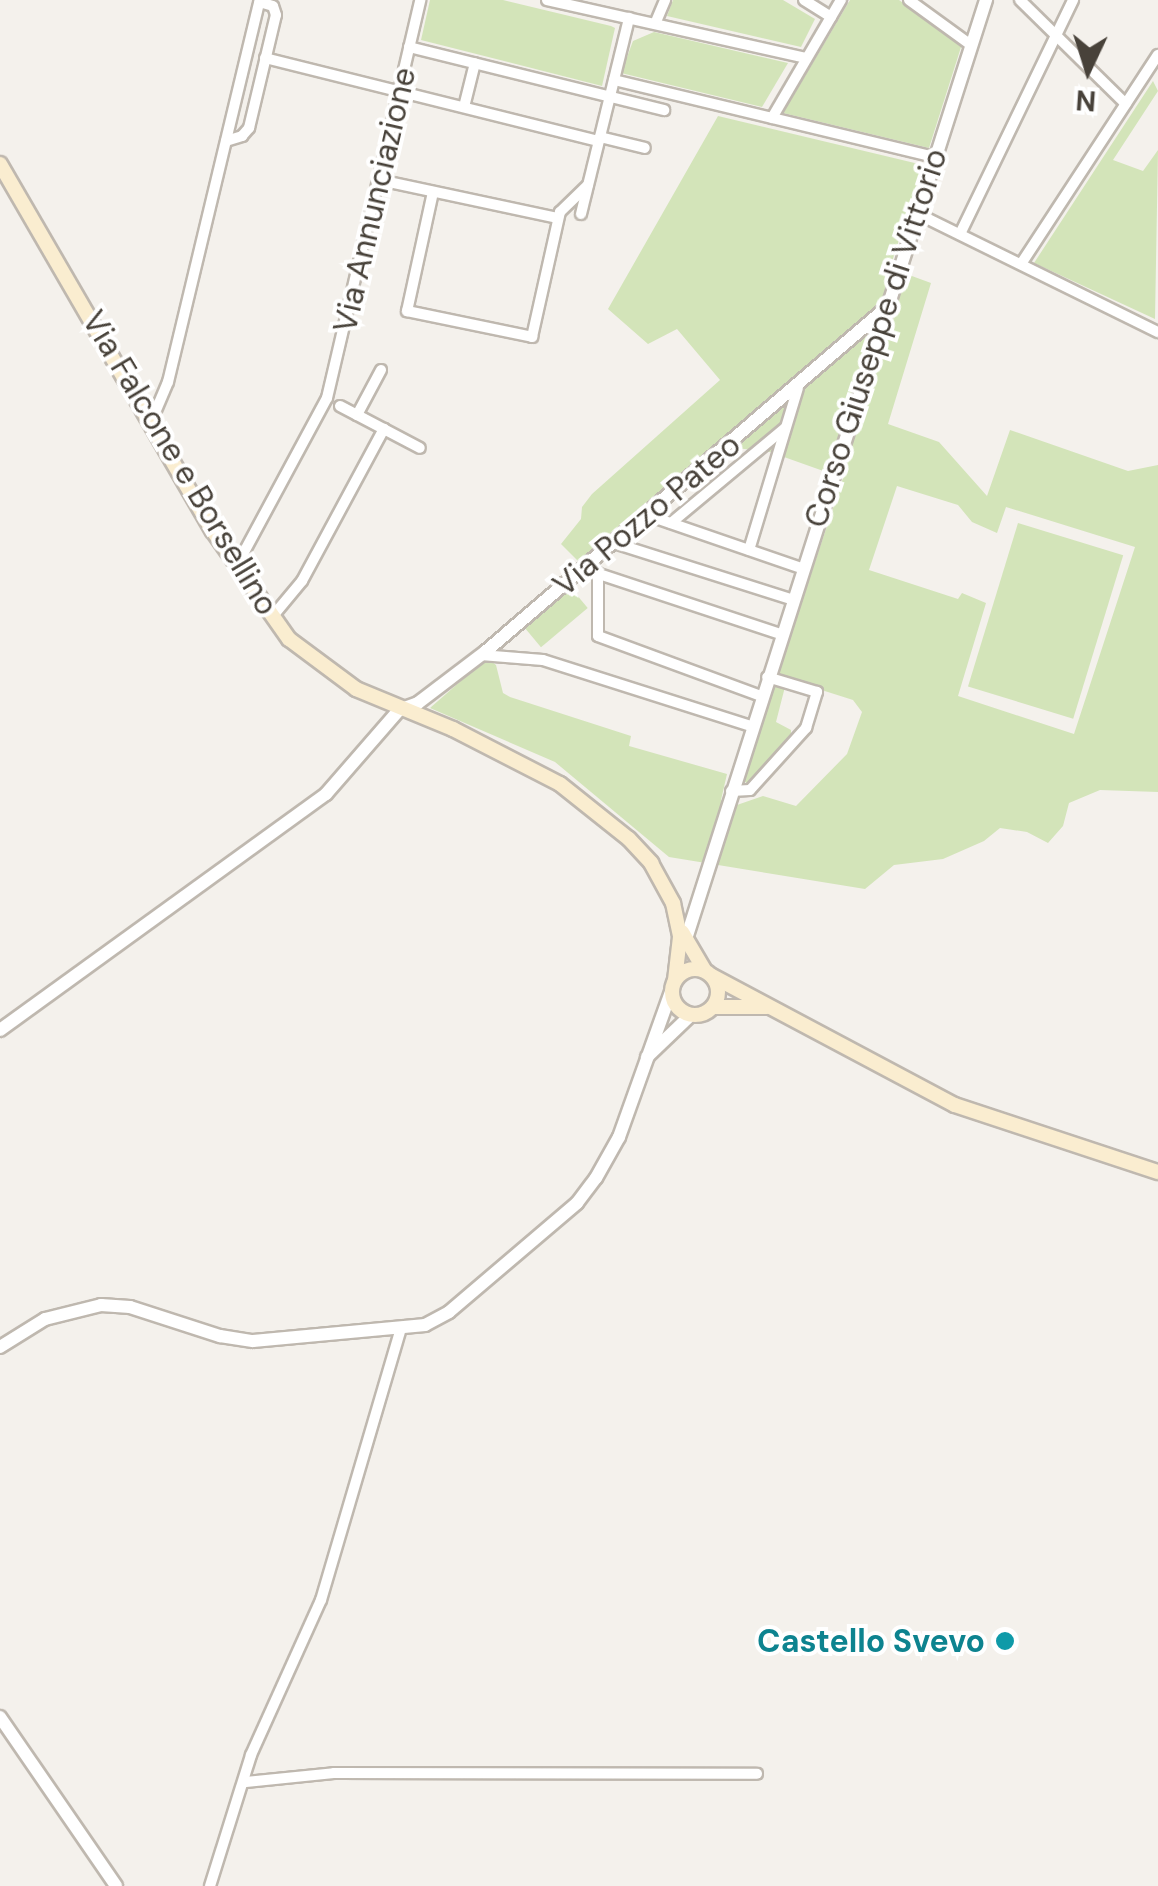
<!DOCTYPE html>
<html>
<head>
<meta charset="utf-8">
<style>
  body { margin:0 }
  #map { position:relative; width:1158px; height:1886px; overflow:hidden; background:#f4f1ec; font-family:"DM Sans",sans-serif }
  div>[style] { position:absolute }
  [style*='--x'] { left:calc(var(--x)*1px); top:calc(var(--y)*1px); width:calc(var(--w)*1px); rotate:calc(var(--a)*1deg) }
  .green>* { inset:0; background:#d3e4b9; transform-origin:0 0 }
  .roads { filter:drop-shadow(2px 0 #bfb8af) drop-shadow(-2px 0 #bfb8af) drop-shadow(0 2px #bfb8af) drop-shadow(0 -2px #bfb8af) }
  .minor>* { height:10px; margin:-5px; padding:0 5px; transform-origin:5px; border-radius:5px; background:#fff }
  .tertiary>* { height:12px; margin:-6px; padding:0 6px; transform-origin:6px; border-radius:6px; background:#fff }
  .secondary>* { height:14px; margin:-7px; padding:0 7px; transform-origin:7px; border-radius:7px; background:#faedd0 }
  .secondary>.ring { margin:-7px; padding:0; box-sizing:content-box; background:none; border:14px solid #faedd0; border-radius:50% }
  .dots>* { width:28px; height:28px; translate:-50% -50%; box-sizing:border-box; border:5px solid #fff; border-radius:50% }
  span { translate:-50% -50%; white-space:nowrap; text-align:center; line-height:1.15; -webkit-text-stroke:8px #fff; paint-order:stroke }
  .street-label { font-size:32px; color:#48423a }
  .culture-label { font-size:32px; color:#0d838f; font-weight:700 }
  .right { translate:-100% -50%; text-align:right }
  .north { position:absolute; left:1038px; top:20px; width:100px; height:100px; -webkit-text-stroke:8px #fff; paint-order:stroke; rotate:184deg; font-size:28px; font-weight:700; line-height:40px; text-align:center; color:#48423a }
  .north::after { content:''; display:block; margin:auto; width:35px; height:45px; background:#48423a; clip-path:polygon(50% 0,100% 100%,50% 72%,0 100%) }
</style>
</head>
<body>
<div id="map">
  <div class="green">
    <i style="clip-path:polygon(430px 0,503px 0,611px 26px,615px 28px,602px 86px,421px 40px)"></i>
    <i style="clip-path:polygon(673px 0,783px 0,815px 19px,801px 47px,667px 16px)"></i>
    <i style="clip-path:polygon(850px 0,899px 0,962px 44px,929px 148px,783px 113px)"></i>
    <i style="clip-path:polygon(654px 32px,788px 63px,762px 107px,621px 73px,633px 41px)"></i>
    <i style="clip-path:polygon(1153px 81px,1158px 91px,1113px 160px,1143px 171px,1158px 150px,1155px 319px,1034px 263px)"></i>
    <i style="clip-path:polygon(evenodd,718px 116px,923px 165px,890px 268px,931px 283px,888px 424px,939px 442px,987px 496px,1010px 430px,1128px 471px,1158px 465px,1158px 792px,1100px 790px,1069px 803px,1063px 826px,1048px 843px,1027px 832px,1000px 828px,984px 841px,943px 859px,894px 865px,865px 889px,669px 857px,555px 762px,430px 708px,487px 658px,496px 665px,503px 693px,510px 697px,631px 736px,629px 746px,727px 774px,721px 800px,734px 806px,763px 796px,796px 806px,847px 754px,862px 712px,853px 700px,787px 679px,776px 722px,791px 730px,791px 743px,750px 784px,742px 781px,843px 478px,770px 452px,719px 446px,579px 562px,561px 544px,581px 519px,582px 507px,592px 494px,720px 380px,677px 329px,648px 344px,608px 309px,718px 116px,897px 486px,958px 505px,972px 522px,997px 533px,1006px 507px,1135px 547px,1074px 734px,958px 696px,986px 603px,962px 593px,958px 599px,869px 570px,897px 486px)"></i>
    <i style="left:1018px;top:523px;width:110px;height:171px;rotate:17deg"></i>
    <i style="left:571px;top:588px;width:26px;height:61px;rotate:50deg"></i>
  </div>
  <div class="roads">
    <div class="minor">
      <i style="--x:547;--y:0;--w:266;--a:12.6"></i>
      <i style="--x:804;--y:0;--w:32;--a:32"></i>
      <i style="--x:909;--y:0;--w:77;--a:36"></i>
      <i style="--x:1020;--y:0;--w:148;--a:44.5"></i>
      <i style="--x:655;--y:24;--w:26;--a:-67"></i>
      <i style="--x:409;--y:47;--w:263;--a:13.9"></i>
      <i style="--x:265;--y:58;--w:344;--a:14"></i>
      <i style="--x:614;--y:80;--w:329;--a:13.5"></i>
      <i style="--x:464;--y:107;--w:45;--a:-76"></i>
      <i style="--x:772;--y:118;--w:137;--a:-59.7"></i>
      <i style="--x:600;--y:137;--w:46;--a:13.7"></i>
      <i style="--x:226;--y:141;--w:17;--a:-17"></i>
      <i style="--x:242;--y:136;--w:11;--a:-49"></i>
      <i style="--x:249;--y:128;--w:116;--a:-76.6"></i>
      <i style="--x:276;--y:15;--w:9;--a:-108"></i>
      <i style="--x:273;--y:6;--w:14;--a:-163"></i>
      <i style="--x:379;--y:180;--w:183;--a:12"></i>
      <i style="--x:433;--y:192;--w:122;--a:102.3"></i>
      <i style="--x:407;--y:311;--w:128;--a:11.7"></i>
      <i style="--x:532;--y:337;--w:128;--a:-77.4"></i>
      <i style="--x:560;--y:212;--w:39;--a:-44"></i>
      <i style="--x:916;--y:213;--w:270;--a:26.2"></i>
      <i style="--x:581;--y:214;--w:202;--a:-76.2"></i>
      <i style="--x:960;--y:234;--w:260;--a:-64.2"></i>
      <i style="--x:1021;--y:264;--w:250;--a:-56.8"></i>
      <i style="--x:340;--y:406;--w:90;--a:27.7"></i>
      <i style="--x:357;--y:415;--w:51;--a:-61.9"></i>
      <i style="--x:151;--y:422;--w:43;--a:-67"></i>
      <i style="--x:168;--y:382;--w:393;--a:-76.5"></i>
      <i style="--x:647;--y:515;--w:163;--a:19"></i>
      <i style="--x:671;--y:523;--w:148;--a:-39.8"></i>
      <i style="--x:614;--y:543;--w:186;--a:17.6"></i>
      <i style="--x:749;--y:550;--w:169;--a:-73.2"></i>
      <i style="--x:236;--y:567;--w:192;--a:-61.7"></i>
      <i style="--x:327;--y:398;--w:409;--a:-76.8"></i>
      <i style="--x:584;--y:569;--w:206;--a:18.3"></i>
      <i style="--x:598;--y:573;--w:63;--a:90"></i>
      <i style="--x:598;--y:636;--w:174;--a:20.2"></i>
      <i style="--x:272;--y:617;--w:47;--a:-50.2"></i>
      <i style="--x:302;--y:581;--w:173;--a:-61.7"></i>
      <i style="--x:481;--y:655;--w:62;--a:4.6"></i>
      <i style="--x:543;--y:660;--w:218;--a:17.6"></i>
      <i style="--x:731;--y:791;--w:19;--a:-3"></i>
      <i style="--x:750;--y:790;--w:84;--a:-47.9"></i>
      <i style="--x:806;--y:728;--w:38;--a:-73"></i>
      <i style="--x:817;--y:692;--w:52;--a:-163.3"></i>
      <i style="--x:246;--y:1782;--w:88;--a:-5.8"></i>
      <i style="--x:334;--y:1773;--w:423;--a:0.1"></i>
      <i style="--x:210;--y:1886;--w:137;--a:-72.6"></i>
      <i style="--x:251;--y:1755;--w:170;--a:-65.7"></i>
      <i style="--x:321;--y:1600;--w:284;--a:-73.6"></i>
    </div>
    <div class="tertiary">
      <i style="--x:686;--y:939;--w:986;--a:-72.28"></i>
      <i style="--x:0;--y:1030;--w:402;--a:-35.9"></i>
      <i style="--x:326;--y:794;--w:111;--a:-49"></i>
      <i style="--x:399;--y:710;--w:20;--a:-20"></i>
      <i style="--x:418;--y:703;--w:84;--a:-37.3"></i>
      <i style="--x:485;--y:652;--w:528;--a:-40.62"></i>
      <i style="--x:647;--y:1057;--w:61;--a:-43.7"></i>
      <i style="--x:0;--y:1347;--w:53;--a:-31.9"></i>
      <i style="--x:45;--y:1319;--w:58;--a:-14"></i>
      <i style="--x:101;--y:1305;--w:29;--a:4"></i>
      <i style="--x:130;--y:1307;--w:95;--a:17.9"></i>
      <i style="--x:220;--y:1336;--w:33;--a:9"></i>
      <i style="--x:253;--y:1341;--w:173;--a:-5.3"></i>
      <i style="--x:425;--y:1325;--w:27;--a:-28"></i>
      <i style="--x:449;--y:1312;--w:168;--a:-40.4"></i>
      <i style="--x:577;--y:1203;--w:31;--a:-53"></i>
      <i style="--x:596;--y:1178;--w:47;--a:-60.7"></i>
      <i style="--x:619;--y:1137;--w:154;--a:-70.3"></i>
      <i style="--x:0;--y:1717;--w:205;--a:55.5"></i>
    </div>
    <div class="secondary">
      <i style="--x:0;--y:164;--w:424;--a:59.9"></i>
      <i style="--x:213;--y:531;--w:132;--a:54.9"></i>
      <i style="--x:289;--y:639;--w:84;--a:36.7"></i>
      <i style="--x:356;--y:689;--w:105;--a:22.4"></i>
      <i style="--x:453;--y:729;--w:120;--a:27.2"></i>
      <i style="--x:560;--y:784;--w:88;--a:38.6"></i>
      <i style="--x:629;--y:839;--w:33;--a:47"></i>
      <i style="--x:651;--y:863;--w:46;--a:61.2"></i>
      <i style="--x:673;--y:903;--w:35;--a:78"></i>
      <i style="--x:680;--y:937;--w:43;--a:96.6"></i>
      <i style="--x:682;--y:932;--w:45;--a:59.5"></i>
      <i class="ring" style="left:672px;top:969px;width:32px;height:32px"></i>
      <i style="--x:712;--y:976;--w:275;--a:28"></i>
      <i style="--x:955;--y:1105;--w:214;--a:18.3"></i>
      <i style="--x:713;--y:1007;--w:54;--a:0"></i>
    </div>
  </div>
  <div class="dots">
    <i style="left:1005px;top:1641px;background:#0f9aa8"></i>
  </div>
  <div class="street-label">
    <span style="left:375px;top:200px;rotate:-77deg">Via Annunciazione</span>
    <span style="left:876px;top:338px;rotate:-72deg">Corso Giuseppe di Vittorio</span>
    <span style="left:180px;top:463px;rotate:59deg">Via Falcone e Borsellino</span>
    <span style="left:647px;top:515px;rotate:-40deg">Via Pozzo Pateo</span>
  </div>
  <div class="culture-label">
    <span class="right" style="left:985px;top:1641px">Castello Svevo</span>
  </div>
  <div class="north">N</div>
</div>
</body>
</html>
